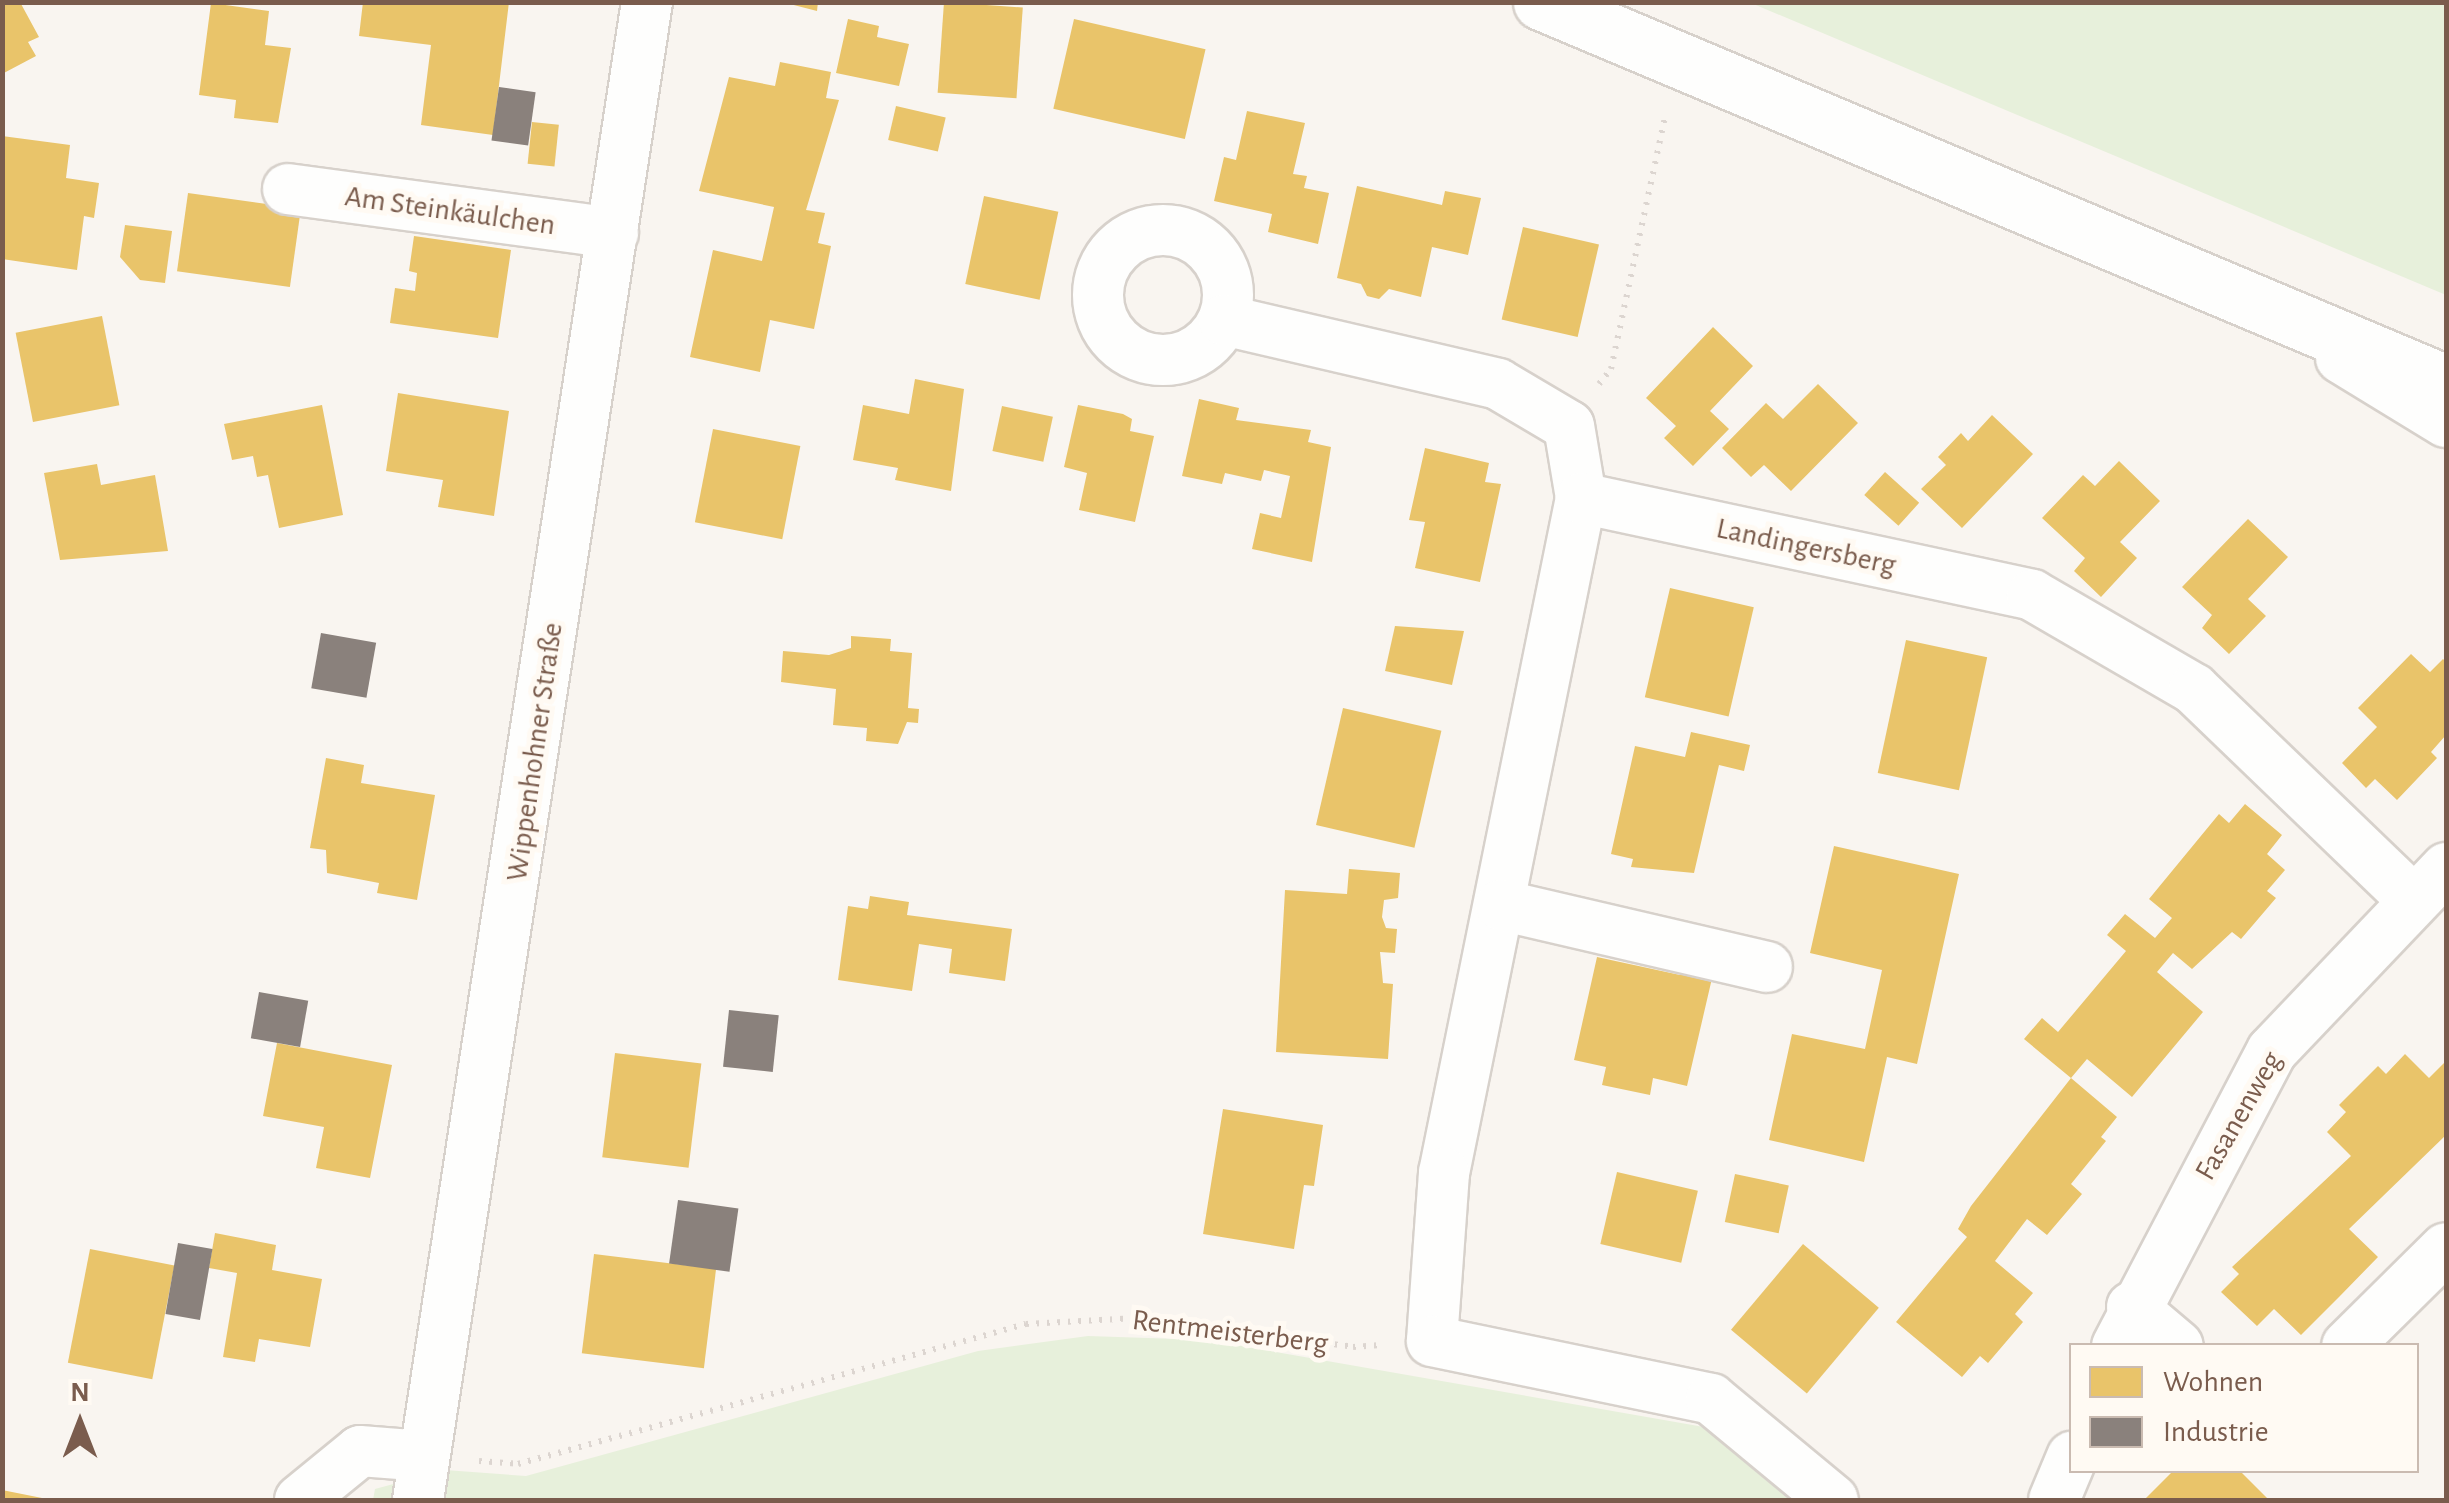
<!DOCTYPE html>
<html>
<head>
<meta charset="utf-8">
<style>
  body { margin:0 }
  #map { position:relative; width:2449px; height:1503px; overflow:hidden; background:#f9f5f0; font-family:"Alegreya Sans",sans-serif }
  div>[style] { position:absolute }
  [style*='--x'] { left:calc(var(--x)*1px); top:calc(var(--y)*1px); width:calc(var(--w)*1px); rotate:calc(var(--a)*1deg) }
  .green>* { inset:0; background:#e7f0db }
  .homes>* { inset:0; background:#e9c46a; transform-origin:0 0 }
  .industry>* { inset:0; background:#8a817c; transform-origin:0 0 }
  .path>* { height:6px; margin-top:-3px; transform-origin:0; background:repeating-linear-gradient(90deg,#dcd5d0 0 2.5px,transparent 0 10.5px) }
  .roads { filter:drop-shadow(2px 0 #d7d1cb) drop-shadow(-2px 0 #d7d1cb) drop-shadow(0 2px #d7d1cb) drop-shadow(0 -2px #d7d1cb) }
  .street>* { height:50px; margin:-25px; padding:0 25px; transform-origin:25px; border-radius:25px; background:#fefefd }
  .street>.ring { margin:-25px; padding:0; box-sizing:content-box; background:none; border:50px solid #fefefd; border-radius:50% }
  .secondary>* { height:55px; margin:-27.5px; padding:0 27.5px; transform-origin:27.5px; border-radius:27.5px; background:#fefefd }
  span { translate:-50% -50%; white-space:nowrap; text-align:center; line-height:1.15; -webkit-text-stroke:10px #fffaf3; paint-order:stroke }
  .street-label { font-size:30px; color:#7a5c4d }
  .frame { position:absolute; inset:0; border:5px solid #7a5c4d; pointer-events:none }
  .legend { position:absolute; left:2069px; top:1343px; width:350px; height:130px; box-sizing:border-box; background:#fffaf3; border:2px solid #cabbb1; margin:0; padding:12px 18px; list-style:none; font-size:30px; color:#7a5c4d }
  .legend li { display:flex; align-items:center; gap:20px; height:50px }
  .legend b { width:50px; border:2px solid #cabbb1 }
  .north { position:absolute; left:30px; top:1373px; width:100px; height:100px; -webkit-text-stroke:8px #fffaf3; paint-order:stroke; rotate:0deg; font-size:28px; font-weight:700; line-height:40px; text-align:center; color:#7a5c4d }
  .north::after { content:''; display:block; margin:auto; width:35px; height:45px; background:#7a5c4d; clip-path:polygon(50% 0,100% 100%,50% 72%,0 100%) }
</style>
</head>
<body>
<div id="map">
  <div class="green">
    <i style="clip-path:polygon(1751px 3px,2446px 3px,2446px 295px)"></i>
    <i style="clip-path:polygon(1088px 1336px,1208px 1340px,1721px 1430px,1803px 1500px,373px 1500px,375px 1489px,445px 1470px,526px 1476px,978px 1351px)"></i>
  </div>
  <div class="homes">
    <i style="clip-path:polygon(2px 2px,20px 2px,39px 37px,28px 42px,36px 56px,2px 74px)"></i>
    <i style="clip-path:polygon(363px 2px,509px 2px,493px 135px,421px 125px,431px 45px,359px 36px)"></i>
    <i style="clip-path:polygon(782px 2px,818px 2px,817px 11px)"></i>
    <i style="left:944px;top:2px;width:79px;height:91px;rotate:4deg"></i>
    <i style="clip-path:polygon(211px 3px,269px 11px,265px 45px,291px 48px,278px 123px,234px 118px,236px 100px,199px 95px)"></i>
    <i style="clip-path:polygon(848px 19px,879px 26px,877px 37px,909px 44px,899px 86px,836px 73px)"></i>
    <i style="left:1074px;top:19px;width:135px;height:92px;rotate:13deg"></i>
    <i style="clip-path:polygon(780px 62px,831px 72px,826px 98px,839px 100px,806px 210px,825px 213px,818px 243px,831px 246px,814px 329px,770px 320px,760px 372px,690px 357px,713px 250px,762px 261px,774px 207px,699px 191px,729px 77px,775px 86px)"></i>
    <i style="left:896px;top:106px;width:51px;height:35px;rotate:13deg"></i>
    <i style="clip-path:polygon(1247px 111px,1305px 123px,1293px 174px,1307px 176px,1304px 188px,1329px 193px,1318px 244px,1268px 232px,1272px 214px,1214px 201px,1224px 157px,1236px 160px)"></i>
    <i style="left:532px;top:122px;width:27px;height:42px;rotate:6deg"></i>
    <i style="clip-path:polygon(2px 136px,70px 145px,66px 178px,99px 183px,94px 218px,84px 216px,77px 270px,2px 259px)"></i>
    <i style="clip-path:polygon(1357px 186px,1442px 205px,1445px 191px,1481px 198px,1468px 255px,1432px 247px,1421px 297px,1389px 289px,1379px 299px,1367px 296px,1361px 284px,1337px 278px)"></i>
    <i style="left:188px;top:193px;width:114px;height:79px;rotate:8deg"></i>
    <i style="left:984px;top:196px;width:76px;height:90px;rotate:12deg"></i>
    <i style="clip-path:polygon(125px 225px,172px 231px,165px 283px,140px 280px,120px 257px)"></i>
    <i style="left:1523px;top:227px;width:78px;height:95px;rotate:13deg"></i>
    <i style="clip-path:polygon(414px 236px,511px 250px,498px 338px,390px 323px,395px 288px,415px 291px,417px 273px,409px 271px)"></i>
    <i style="left:102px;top:316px;width:91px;height:88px;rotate:79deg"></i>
    <i style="clip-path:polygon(1713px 327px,1753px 366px,1710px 411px,1729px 429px,1693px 466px,1664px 438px,1676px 426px,1646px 398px)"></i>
    <i style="clip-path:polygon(915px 379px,964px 389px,951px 491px,895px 480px,898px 468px,853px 460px,863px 405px,909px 414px)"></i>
    <i style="clip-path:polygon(1818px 384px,1858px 423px,1791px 491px,1764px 465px,1751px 477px,1722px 448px,1766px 403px,1783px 419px)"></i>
    <i style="clip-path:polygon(398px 393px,509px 411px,494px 516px,438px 507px,443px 480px,386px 471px)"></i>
    <i style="clip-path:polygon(1199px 399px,1239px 408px,1236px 420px,1311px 430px,1308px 442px,1331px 447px,1312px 562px,1252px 549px,1260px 513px,1281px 518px,1290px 476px,1264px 470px,1261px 481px,1225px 473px,1222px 484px,1182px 476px)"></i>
    <i style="clip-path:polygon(322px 405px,343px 515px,279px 528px,268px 475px,257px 477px,253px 456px,232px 460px,224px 424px)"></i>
    <i style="clip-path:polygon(1078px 405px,1123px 414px,1132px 419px,1130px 431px,1154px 436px,1135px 522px,1079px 510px,1087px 473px,1064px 467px)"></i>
    <i style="left:1002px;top:406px;width:52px;height:46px;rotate:12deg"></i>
    <i style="clip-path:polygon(1992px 415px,2033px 454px,1962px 528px,1921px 489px,1946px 465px,1938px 457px,1961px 433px,1968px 441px)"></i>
    <i style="left:713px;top:429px;width:89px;height:95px;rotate:11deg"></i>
    <i style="clip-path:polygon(1425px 448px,1489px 463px,1485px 482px,1501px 484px,1480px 582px,1415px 568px,1425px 522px,1409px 520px)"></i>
    <i style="clip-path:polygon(2119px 461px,2160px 501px,2120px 542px,2137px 558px,2101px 597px,2074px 571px,2085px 558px,2042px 518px,2083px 475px,2095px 486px)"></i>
    <i style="clip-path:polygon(97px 464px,101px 485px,155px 475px,168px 551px,60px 560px,44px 473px)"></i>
    <i style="left:1885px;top:472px;width:46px;height:31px;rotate:42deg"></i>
    <i style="clip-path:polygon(2248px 519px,2288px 557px,2248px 599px,2266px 616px,2229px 654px,2202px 628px,2212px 615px,2182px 587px)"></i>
    <i style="left:1670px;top:588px;width:86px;height:112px;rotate:13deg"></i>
    <i style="clip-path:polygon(1395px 626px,1464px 631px,1452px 685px,1385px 671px)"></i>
    <i style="clip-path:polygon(851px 636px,891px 639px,890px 651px,912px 653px,908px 708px,919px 709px,918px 723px,907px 722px,898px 744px,866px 741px,867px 728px,833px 725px,836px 689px,781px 682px,783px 651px,829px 655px,851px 648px)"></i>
    <i style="left:1906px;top:640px;width:83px;height:136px;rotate:12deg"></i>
    <i style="clip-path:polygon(2411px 654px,2430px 672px,2443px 659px,2446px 662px,2446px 735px,2431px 752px,2437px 758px,2397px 800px,2375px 779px,2366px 788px,2342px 763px,2377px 727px,2358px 708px)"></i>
    <i style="left:1343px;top:708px;width:101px;height:120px;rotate:13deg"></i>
    <i style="clip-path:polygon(1691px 732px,1750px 745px,1744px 771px,1719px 765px,1694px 873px,1631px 867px,1633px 859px,1611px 854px,1635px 746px,1685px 757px)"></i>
    <i style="clip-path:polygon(326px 758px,364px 765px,361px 783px,435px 795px,417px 900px,377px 893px,379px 883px,327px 873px,326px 850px,310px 848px)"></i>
    <i style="clip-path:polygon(2245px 804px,2282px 835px,2267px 854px,2285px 870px,2267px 891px,2276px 898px,2241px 939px,2232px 932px,2192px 969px,2173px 953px,2157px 972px,2203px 1012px,2132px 1097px,2087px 1059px,2071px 1078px,2024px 1039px,2042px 1018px,2058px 1032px,2126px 951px,2107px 935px,2125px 914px,2155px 938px,2172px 918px,2149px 899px,2219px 814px,2229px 823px)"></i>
    <i style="clip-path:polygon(1834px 846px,1959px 874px,1917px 1064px,1887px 1057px,1864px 1162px,1769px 1140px,1792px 1034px,1865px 1049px,1882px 970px,1810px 953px)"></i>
    <i style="clip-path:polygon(1349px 869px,1400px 873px,1398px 898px,1384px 900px,1382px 917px,1386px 928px,1397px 929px,1395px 953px,1380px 952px,1383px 983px,1393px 984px,1388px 1059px,1276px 1052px,1285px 890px,1347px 894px)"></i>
    <i style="clip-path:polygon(870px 896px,909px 902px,907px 915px,1012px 929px,1005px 981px,949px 973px,952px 949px,919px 944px,912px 991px,838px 980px,848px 906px,868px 909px)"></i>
    <i style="clip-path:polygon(1597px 957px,1680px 975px,1682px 967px,1713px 974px,1687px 1086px,1653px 1078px,1650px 1095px,1602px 1085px,1606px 1067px,1574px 1060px)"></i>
    <i style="clip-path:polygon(277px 1043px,392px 1065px,370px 1178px,316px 1168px,324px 1127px,263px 1116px)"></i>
    <i style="left:615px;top:1053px;width:87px;height:105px;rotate:7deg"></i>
    <i style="clip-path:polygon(2405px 1054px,2429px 1078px,2446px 1061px,2446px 1135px,2349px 1229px,2378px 1257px,2340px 1296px,2301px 1335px,2274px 1309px,2257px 1326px,2221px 1292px,2239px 1274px,2232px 1267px,2351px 1156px,2327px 1132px,2346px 1112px,2339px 1105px,2378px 1066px,2386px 1074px)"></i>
    <i style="clip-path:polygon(2071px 1078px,2117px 1117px,2101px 1137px,2106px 1141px,2071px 1184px,2082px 1194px,2047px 1235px,2027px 1219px,1995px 1261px,2033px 1293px,2015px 1314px,2023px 1322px,1988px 1363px,1980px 1356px,1962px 1377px,1896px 1322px,1967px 1237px,1958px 1229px,1971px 1206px)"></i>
    <i style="clip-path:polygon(1223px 1109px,1323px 1125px,1314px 1186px,1304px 1185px,1294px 1249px,1203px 1234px)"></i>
    <i style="left:1617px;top:1172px;width:83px;height:74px;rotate:13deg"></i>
    <i style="left:1735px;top:1174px;width:55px;height:49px;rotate:12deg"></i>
    <i style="clip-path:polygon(215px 1233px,276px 1245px,272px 1270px,322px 1279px,310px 1347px,259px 1339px,255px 1362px,223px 1357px,237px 1273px,209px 1268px)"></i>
    <i style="left:1803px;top:1244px;width:99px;height:112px;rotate:40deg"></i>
    <i style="left:90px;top:1249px;width:86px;height:116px;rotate:11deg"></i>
    <i style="left:594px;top:1254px;width:123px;height:100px;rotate:7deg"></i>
    <i style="clip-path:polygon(2174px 1470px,2239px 1470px,2269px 1500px,2144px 1500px)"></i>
    <i style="clip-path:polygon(2px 1490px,47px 1499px,47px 1500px,2px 1500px)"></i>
  </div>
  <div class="industry">
    <i style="left:499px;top:87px;width:37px;height:54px;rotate:8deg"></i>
    <i style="left:321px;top:633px;width:56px;height:56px;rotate:10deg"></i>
    <i style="left:259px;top:992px;width:50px;height:47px;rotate:10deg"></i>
    <i style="left:729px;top:1010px;width:50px;height:57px;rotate:6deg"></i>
    <i style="left:678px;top:1200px;width:61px;height:64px;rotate:8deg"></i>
    <i style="left:178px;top:1243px;width:35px;height:72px;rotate:10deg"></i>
  </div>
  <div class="path">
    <i style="--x:1599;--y:384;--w:19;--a:-51"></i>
    <i style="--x:1611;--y:369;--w:258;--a:-77.9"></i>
    <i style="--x:479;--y:1461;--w:39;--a:4"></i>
    <i style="--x:518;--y:1464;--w:527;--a:-15.41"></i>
    <i style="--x:1026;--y:1324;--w:111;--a:-3.1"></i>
    <i style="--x:1137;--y:1318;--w:218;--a:7.6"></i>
    <i style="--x:1353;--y:1347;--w:28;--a:-4"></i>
  </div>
  <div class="roads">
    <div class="street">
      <i style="--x:288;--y:189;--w:328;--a:7.7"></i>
      <i class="ring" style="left:1098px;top:230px;width:80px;height:80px"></i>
      <i style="--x:1224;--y:320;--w:281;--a:13.1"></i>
      <i style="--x:1498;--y:384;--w:82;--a:30.6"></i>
      <i style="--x:1569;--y:426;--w:73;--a:80.5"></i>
      <i style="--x:1581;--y:498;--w:689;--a:101.47"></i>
      <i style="--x:1444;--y:1173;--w:168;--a:94.1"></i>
      <i style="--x:1432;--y:1341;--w:285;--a:11.7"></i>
      <i style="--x:1711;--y:1399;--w:158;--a:39.6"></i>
      <i style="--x:2341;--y:358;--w:123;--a:31.4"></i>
      <i style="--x:1581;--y:498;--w:461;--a:12.1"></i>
      <i style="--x:2032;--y:595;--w:187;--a:30.1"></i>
      <i style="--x:2194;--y:689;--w:304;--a:43.9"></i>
      <i style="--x:1501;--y:905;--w:273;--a:13.1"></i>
      <i style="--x:2132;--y:1307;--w:60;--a:40.3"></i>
      <i style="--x:2117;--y:1346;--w:333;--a:-62.3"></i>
      <i style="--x:2272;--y:1051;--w:253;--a:-46.4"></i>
      <i style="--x:2347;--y:1346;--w:139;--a:-44.7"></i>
      <i style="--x:300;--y:1500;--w:77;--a:-39.2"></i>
      <i style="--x:360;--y:1451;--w:63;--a:4.5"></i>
      <i style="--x:418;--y:1500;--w:1515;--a:-81.31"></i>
      <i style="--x:2054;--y:1500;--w:47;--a:-67.3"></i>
    </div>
    <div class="secondary">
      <i style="--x:1541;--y:2;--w:982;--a:22.83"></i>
    </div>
  </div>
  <div class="street-label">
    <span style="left:450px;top:211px;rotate:8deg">Am Steinkäulchen</span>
    <span style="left:1806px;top:547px;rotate:12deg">Landingersberg</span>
    <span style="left:535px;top:752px;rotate:-82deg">Wippenhohner Straße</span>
    <span style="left:2239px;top:1116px;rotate:-60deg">Fasanenweg</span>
    <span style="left:1230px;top:1332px;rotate:7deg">Rentmeisterberg</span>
  </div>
  <div class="frame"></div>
  <ul class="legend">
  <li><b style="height:28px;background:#e9c46a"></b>Wohnen</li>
  <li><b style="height:28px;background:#8a817c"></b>Industrie</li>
  </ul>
  <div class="north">N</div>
</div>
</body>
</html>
